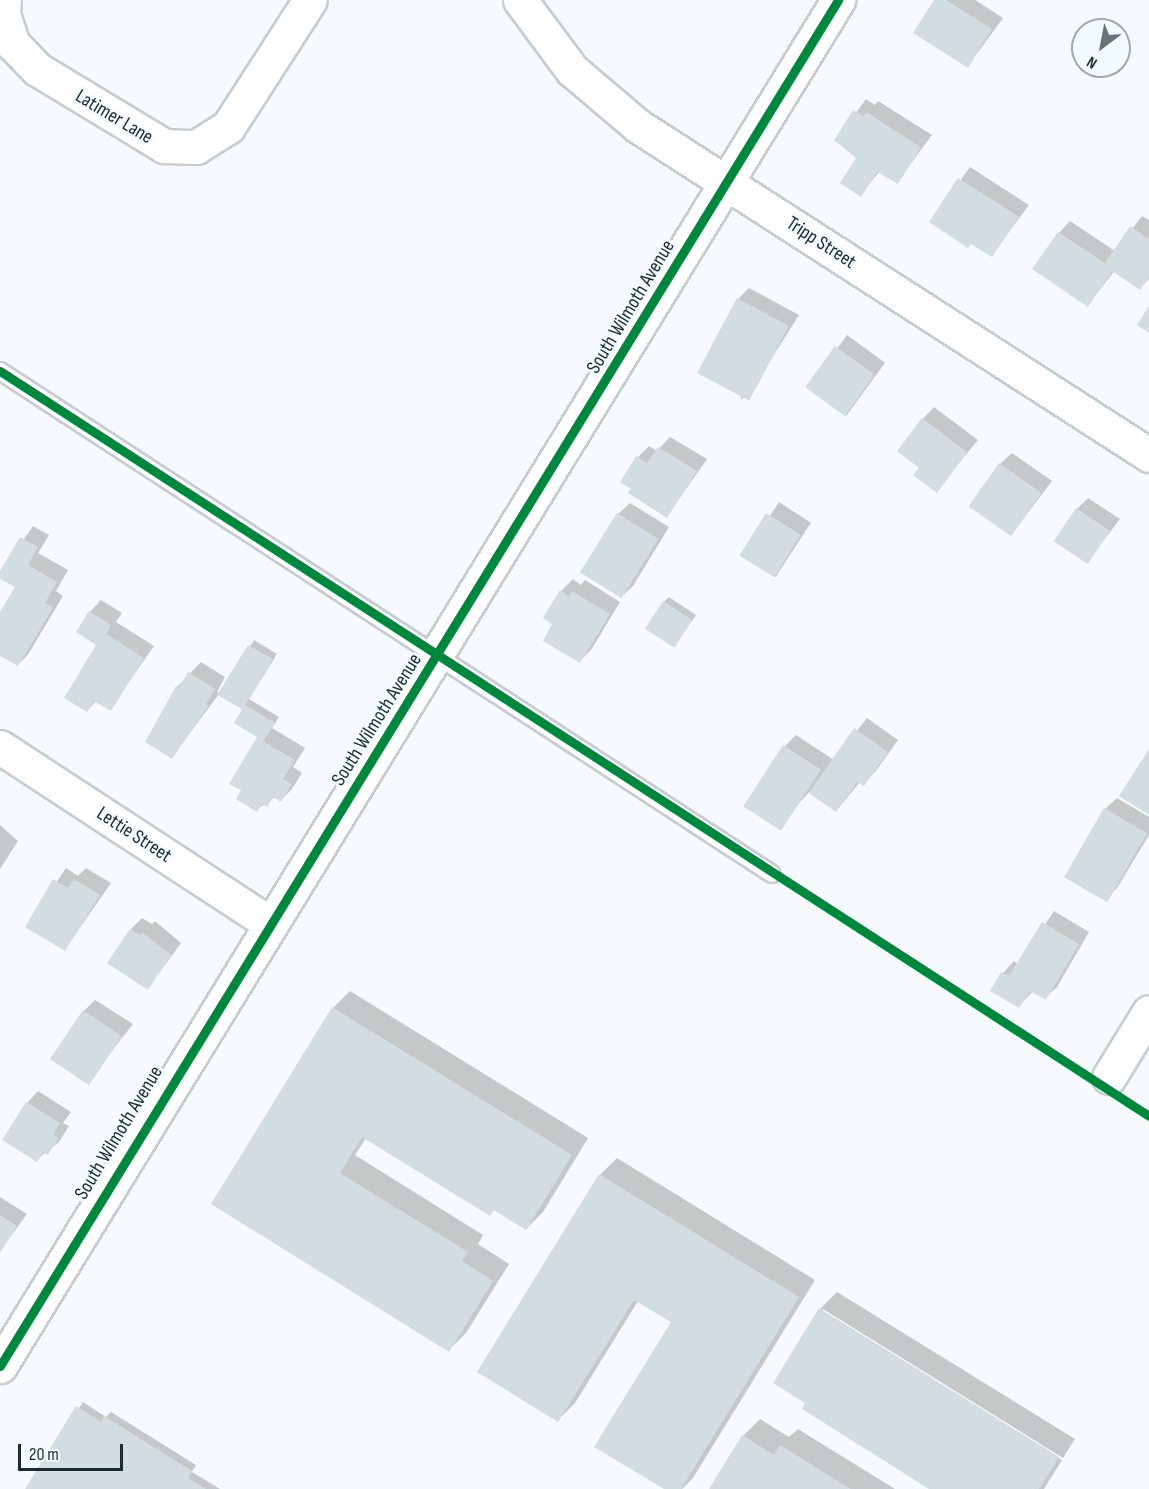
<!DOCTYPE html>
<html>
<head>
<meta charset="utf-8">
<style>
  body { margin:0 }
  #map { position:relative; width:1149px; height:1489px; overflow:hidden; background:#f7fafc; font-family:"Sofia Sans Condensed",sans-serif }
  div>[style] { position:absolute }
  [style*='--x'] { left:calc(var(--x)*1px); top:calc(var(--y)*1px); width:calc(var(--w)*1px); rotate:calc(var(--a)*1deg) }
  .shadow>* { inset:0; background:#0003; transform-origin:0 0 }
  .building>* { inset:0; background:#d3dce0; transform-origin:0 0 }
  .roads { filter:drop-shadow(2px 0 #c6cdd2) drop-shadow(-2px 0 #c6cdd2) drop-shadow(0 2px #c6cdd2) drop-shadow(0 -2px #c6cdd2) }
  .lane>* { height:16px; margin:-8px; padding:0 8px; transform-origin:8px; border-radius:8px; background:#fefeff }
  .street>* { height:33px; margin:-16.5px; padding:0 16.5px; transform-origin:16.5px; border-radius:16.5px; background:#fefeff }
  .cycleway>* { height:9px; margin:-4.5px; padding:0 4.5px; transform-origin:4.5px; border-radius:4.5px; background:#00873e }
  span { translate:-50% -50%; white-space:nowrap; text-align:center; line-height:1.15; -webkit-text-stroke:6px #f4fbff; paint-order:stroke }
  .street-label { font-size:20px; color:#1c2b32 }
  .north { position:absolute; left:1071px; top:18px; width:60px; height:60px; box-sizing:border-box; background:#f4fbff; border:2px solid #9ea8ad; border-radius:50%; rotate:212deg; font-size:16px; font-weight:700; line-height:24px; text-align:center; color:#1c2b32 }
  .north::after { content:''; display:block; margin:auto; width:21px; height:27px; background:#697379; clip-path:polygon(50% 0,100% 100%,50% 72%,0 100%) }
  .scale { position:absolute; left:18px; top:1444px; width:105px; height:27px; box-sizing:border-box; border:3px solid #1c2b32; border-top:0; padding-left:8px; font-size:18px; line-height:21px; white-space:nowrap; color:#1c2b32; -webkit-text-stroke:4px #f4fbff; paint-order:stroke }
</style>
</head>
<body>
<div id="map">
  <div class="shadow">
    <i style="clip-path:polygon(935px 0,975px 0,1003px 18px,968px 66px)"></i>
    <i style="clip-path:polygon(866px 99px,875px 105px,878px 101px,932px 135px,897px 182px,880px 171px,860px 195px,858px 158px,836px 140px)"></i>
    <i style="clip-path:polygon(970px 167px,1029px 205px,992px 255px,931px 221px)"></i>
    <i style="clip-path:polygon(1142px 216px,1149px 220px,1149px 279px,1140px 288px,1115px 270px,1088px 305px,1059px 233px,1070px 221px,1115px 251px)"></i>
    <i style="clip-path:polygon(749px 288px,799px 315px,753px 388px,741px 400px,738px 299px)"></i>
    <i style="left:847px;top:335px;width:47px;height:66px;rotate:36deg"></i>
    <i style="clip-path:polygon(934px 407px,978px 440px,936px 491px,923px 419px)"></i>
    <i style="clip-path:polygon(670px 437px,707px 459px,667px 516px,633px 488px,638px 457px,649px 446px,657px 451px)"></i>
    <i style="clip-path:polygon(1012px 453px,1052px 481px,1011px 535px,1000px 464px)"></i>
    <i style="clip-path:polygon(1088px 498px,1120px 519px,1087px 562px,1077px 509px)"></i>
    <i style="left:779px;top:502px;width:38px;height:65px;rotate:33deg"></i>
    <i style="clip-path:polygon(630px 503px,669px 527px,633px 586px,621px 597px,618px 514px)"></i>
    <i style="clip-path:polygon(33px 526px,49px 535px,38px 553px,68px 570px,56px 591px,63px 596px,29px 653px,18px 665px,0 655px,0 615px,17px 587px,0 574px)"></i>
    <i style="clip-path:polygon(573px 579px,581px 585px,585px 580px,620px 602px,591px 650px,580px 661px,554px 624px,561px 591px)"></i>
    <i style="clip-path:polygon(669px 597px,696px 615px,674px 647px,664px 602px)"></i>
    <i style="clip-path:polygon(101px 600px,122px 613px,116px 622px,154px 646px,110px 709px,97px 700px,87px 711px,98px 645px,90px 612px)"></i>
    <i style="clip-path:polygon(254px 640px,277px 654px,249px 699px,279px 717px,272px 728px,305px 748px,293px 767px,302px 773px,292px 789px,281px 800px,275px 797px,256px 810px,259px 737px,244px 709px,219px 694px,172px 757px,177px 687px,201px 662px,225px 677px,217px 692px,220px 694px)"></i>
    <i style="clip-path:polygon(867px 718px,898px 740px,875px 772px,863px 784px,860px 782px,836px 811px,809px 792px,778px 827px,785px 746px,796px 735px,834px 760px)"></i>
    <i style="clip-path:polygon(1117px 798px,1149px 817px,1149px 835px,1117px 888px,1105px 900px,1105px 809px)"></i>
    <i style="clip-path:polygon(0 825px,18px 841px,0 869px)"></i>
    <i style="clip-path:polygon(66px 868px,78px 876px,86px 868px,111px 883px,65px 949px,27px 926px)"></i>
    <i style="clip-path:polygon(1054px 911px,1089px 932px,1057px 987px,1045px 998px,1033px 991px,1019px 1006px,992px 990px,1003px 973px,1014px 961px,1018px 964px)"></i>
    <i style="clip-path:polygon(142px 918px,152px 924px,155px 921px,181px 943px,148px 988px,131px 929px)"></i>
    <i style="clip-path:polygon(350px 991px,588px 1138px,543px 1212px,526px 1229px,495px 1209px,490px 1214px,366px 1138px,355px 1155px,483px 1235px,478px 1244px,509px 1264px,466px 1333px,449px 1350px,213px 1204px,333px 1008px)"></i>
    <i style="clip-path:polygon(95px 1000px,133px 1024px,88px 1081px,84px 1011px)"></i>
    <i style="clip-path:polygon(38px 1091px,71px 1112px,63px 1123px,69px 1126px,59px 1142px,36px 1160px,27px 1103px)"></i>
    <i style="clip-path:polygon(617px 1158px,815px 1280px,693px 1478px,682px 1489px,667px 1489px,673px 1322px,638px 1301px,575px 1403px,558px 1420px,600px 1175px)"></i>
    <i style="clip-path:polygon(0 1197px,27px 1214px,0 1251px)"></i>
    <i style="clip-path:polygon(837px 1292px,1075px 1439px,1063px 1458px,823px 1309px,823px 1312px,1062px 1460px,1044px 1489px,931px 1489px,807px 1403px,820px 1309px)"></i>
    <i style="clip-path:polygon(83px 1402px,106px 1417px,111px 1412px,196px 1465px,192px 1472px,220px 1489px,26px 1489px)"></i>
    <i style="clip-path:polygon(760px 1419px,789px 1437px,798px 1429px,895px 1489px,711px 1489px,743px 1436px)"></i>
  </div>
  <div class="building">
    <i style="clip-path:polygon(934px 0,946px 0,992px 29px,968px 68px,913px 33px)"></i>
    <i style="clip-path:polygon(853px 110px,863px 116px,866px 112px,921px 147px,898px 184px,877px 172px,861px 197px,840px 183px,856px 158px,834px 140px)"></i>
    <i style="clip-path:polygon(958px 178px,1019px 217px,992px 257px,971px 244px,968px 248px,929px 222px)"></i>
    <i style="clip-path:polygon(1130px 226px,1149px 239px,1149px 277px,1140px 290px,1112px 271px,1088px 307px,1032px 269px,1058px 232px,1105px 263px)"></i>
    <i style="left:737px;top:298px;width:59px;height:85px;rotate:28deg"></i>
    <i style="clip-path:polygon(1149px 306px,1149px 333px,1137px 325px)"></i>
    <i style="left:835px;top:346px;width:49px;height:51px;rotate:36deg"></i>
    <i style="clip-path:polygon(922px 418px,967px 452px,937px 493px,913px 475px,919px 468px,897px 451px)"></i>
    <i style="clip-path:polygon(658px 447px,697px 471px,667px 518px,628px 493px,631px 489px,620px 482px,636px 456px,647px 463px)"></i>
    <i style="left:999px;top:463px;width:52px;height:53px;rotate:35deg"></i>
    <i style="left:1076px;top:508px;width:41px;height:40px;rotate:34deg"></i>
    <i style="left:617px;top:513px;width:49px;height:70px;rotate:32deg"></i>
    <i style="left:766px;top:513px;width:41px;height:50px;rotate:32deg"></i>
    <i style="clip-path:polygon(20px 537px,38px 547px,28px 565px,57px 582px,45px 603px,53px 608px,18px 666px,0 656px,0 612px,15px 587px,0 579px,0 571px)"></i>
    <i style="clip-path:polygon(560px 590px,569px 596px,572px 591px,610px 614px,580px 663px,543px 641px,552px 624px,543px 618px)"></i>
    <i style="left:663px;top:601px;width:35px;height:33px;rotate:33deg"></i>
    <i style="clip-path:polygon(89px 611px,111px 625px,106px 634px,144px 658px,111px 711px,94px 701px,87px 712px,64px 698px,96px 645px,76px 632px)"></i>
    <i style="clip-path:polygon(248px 645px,273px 659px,245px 705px,275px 723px,263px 741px,295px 760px,283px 779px,292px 784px,281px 802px,273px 797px,267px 807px,262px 804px,257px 812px,236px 799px,241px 790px,229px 784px,257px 737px,234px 723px,242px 709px,217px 695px)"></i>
    <i style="clip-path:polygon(188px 672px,215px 689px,206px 704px,209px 705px,172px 759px,145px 742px,176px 686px,179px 688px)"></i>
    <i style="clip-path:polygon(854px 728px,888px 752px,864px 786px,857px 782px,836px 812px,809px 793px)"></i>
    <i style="left:783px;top:745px;width:45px;height:73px;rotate:33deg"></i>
    <i style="clip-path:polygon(1149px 749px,1149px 815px,1119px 796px)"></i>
    <i style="left:1104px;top:808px;width:50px;height:80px;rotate:30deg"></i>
    <i style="clip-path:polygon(53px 879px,68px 888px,74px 879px,100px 895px,65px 951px,25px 927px)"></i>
    <i style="clip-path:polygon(1042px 922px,1079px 944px,1046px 1000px,1030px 991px,1019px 1008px,990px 991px,1001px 972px,1009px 976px)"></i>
    <i style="clip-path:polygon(130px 929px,140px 935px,142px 932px,171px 955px,148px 990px,107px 963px)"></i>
    <i style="clip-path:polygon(332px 1007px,572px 1155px,526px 1230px,494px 1210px,490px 1216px,362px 1137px,340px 1173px,468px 1252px,462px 1261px,493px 1281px,449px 1352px,211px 1204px)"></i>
    <i style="left:83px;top:1010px;width:47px;height:59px;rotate:34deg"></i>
    <i style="clip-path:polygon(26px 1102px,60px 1123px,53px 1135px,59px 1138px,48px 1155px,43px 1152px,37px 1162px,2px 1140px)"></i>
    <i style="clip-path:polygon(599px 1174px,799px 1297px,681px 1489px,664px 1489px,594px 1447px,671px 1322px,634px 1300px,558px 1422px,477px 1372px)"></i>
    <i style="clip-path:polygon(0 1215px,17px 1226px,0 1253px)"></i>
    <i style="clip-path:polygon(819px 1308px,1059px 1457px,1039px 1489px,929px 1489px,802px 1409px,805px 1403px,773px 1383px)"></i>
    <i style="clip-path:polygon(76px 1406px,101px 1422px,104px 1416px,192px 1471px,188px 1478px,206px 1489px,25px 1489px)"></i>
    <i style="clip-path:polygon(742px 1435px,774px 1455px,780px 1445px,851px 1489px,709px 1489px)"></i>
  </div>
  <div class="roads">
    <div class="lane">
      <i style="--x:0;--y:371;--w:921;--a:33.09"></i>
    </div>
    <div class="street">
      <i style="--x:4;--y:0;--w:14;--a:94"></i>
      <i style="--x:3;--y:14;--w:32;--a:72"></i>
      <i style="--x:13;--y:44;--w:35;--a:46"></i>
      <i style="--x:37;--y:69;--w:149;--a:31.2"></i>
      <i style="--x:164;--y:146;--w:32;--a:2"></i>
      <i style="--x:196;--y:147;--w:38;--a:-32"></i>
      <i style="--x:228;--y:127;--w:151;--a:-57.2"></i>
      <i style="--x:520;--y:0;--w:87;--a:53.4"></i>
      <i style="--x:572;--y:70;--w:87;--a:40.3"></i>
      <i style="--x:638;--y:126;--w:608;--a:32.77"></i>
      <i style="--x:0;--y:747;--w:321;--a:33.2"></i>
      <i style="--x:1109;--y:1077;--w:76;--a:-58.4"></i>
      <i style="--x:0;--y:1366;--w:1603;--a:-58.47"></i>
    </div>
  </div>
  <div class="cycleway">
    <i style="--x:0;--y:371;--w:1369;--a:32.96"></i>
    <i style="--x:0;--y:1366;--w:1603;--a:-58.47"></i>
  </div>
  <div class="street-label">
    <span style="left:114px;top:117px;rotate:31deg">Latimer Lane</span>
    <span style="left:821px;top:243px;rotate:33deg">Tripp Street</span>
    <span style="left:631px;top:307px;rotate:-59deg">South Wilmoth Avenue</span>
    <span style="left:377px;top:720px;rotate:-58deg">South Wilmoth Avenue</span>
    <span style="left:134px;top:835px;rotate:33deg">Lettie Street</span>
    <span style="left:119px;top:1133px;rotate:-59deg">South Wilmoth Avenue</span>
  </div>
  <div class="north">N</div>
  <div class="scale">20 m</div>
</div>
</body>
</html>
